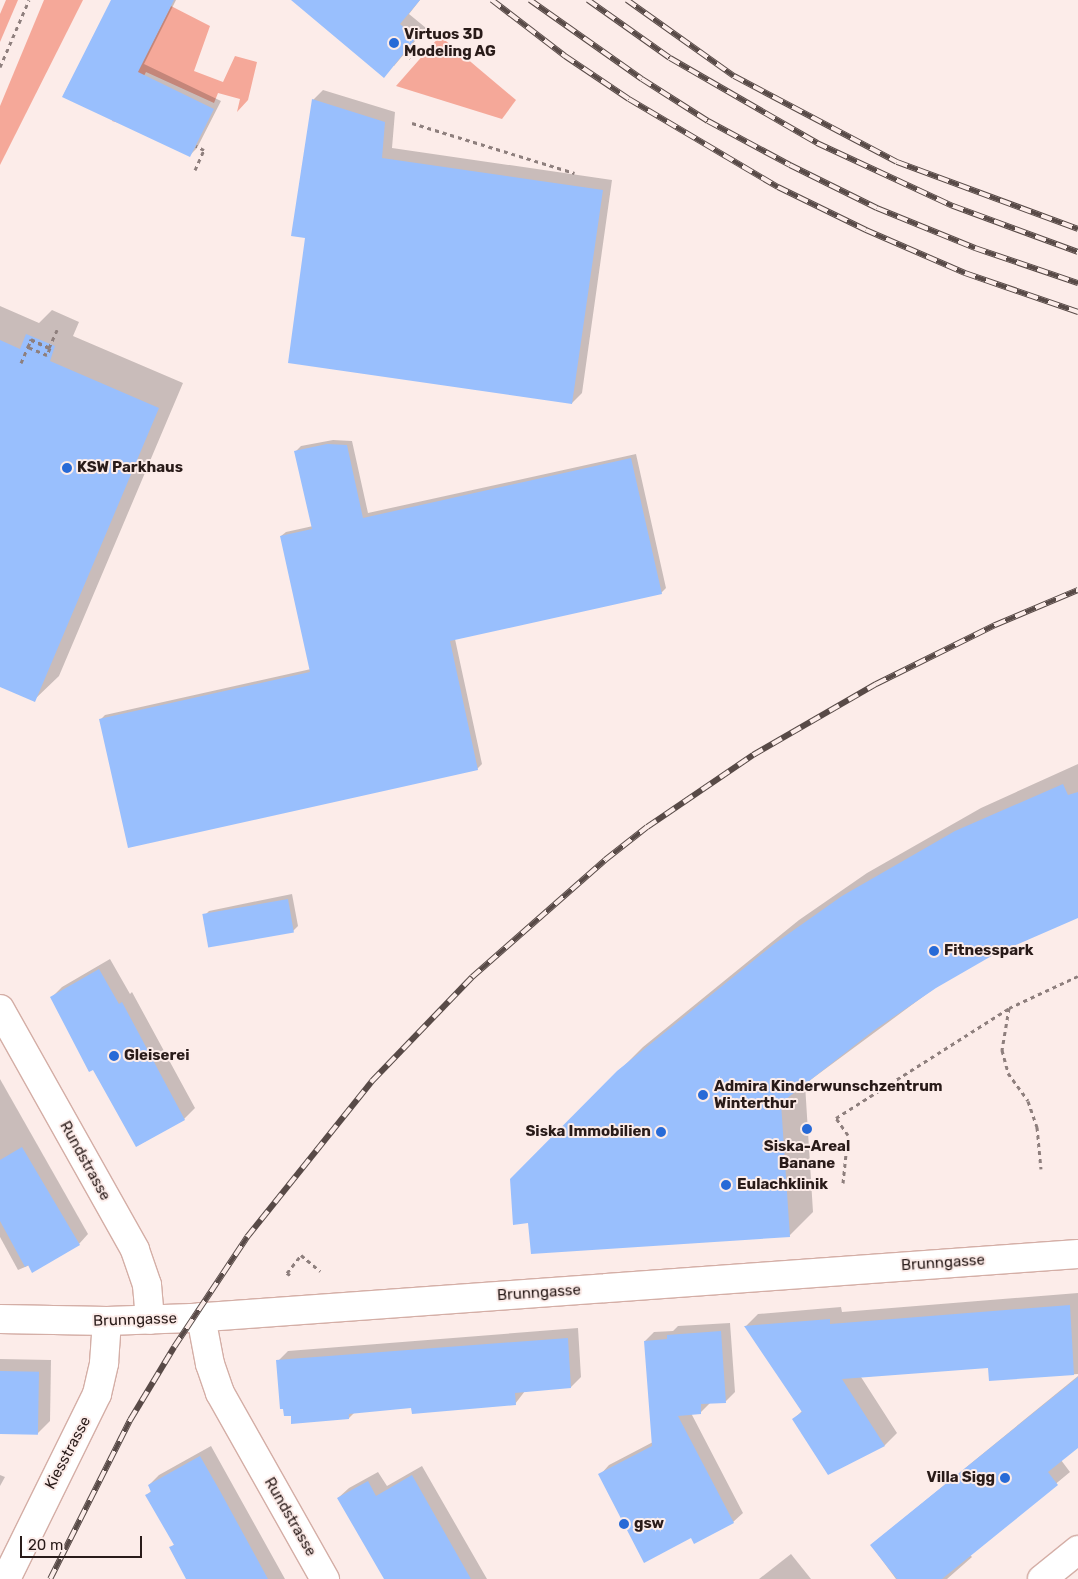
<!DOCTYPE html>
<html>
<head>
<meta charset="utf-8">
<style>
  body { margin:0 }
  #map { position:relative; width:1078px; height:1579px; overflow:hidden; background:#fcece9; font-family:Rubik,sans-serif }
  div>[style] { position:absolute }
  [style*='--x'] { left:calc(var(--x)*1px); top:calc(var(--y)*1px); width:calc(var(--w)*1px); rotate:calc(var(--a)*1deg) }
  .green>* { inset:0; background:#f5a899 }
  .shadow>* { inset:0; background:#0003 }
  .building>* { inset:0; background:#99bffd; transform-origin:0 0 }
  .path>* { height:3px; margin-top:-1.5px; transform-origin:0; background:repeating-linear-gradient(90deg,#8e7f7d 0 4px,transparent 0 8px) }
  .roads { filter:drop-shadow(1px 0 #d4aea6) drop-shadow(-1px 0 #d4aea6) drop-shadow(0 1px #d4aea6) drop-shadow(0 -1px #d4aea6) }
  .street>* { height:28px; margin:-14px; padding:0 14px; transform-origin:14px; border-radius:14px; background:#fff }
  .secondary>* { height:28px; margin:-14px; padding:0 14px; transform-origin:14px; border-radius:14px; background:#fff }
  .rail>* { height:5.5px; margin-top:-2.75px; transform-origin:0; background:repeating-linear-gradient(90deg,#fcece9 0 11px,#584a47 0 22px); box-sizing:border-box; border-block:1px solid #584a47 }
  .dots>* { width:14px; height:14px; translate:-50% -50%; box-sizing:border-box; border:2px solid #fcece9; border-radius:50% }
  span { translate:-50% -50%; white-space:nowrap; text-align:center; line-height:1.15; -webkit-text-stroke:4px #fcece9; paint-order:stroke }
  .poi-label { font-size:15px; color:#291b19; font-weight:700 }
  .left { translate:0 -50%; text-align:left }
  .right { translate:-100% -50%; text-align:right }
  .street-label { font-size:15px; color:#291b19 }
  .scale { position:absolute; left:20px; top:1536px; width:122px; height:22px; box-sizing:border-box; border:2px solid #291b19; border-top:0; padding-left:6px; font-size:15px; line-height:18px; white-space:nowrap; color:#291b19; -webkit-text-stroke:4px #fcece9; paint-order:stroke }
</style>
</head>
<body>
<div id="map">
  <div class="green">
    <i style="clip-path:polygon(6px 0,18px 0,0 42px,0 14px)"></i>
    <i style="clip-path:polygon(44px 0,83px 0,0 165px,0 106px)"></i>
    <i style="clip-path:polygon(171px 6px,210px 26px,194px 71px,223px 82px,235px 56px,257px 62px,248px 100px,237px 112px,240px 99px,218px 93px,214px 103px,146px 72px,137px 89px,131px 126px,112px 121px)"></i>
    <i style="clip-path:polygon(440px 36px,516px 100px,502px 119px,396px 86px)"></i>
  </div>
  <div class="shadow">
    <i style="clip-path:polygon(112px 0,176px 0,144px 64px,221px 101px,197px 148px,190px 155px,63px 96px)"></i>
    <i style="clip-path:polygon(292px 0,420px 0,409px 14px,426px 28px,394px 66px)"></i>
    <i style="clip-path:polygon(323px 90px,395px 112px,392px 148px,612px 180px,582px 393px,572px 403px,307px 237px,313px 100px)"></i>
    <i style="clip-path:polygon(0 306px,39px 323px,52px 310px,79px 322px,73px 336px,183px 383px,59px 676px,34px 700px,0 686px)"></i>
    <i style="clip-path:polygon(333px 440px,352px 441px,368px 513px,636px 454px,666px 588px,661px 593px,455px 639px,482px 764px,477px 769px,100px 720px,105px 715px,311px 669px,281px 536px,286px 532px,313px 526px,296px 451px,301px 446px)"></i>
    <i style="clip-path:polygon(1078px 764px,1078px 917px,994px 953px,936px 987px,805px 1084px,813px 1212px,789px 1236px,529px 1222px,511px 1179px,643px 1047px,799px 920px,867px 873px,981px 808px)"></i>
    <i style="clip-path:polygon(292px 894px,298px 926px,293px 931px,204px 916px,209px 911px)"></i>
    <i style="clip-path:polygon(110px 959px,130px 994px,132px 992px,195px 1108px,184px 1119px,137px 1146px,52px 997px,62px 987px)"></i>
    <i style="clip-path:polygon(0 1079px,88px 1234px,79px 1244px,18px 1270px,0 1237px)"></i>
    <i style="clip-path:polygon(1078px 1293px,1078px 1374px,990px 1380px,989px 1366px,861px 1377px,897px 1433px,885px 1445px,828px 1474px,794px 1419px,802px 1411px,746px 1326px,758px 1314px,841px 1307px,842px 1312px)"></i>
    <i style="clip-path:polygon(730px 1323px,735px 1392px,726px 1401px,711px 1402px,701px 1412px,691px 1413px,743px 1513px,733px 1522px,691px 1537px,600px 1475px,609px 1465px,653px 1442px,645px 1341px,654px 1332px,673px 1331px,678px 1326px)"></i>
    <i style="clip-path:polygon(578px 1328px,581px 1377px,571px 1387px,525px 1391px,515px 1404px,412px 1407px,355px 1412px,349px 1418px,292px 1414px,278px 1361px,288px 1351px)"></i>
    <i style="clip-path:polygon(0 1359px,51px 1360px,50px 1421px,37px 1434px,0 1433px)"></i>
    <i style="clip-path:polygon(1078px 1376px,1078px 1419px,1061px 1460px,1070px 1472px,970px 1555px,972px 1557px,947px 1579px,896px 1579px,871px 1545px)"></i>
    <i style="clip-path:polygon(211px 1446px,285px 1579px,187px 1579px,170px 1548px,175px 1544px,147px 1495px,152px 1490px,149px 1485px,159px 1475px)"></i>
    <i style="clip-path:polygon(422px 1466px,487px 1579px,385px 1579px,338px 1498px,349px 1488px,378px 1472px,387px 1486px)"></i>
    <i style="clip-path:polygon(0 1475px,5px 1477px,0 1486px)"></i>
    <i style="clip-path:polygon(791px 1554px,811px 1579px,759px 1579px)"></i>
  </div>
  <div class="building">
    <i style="clip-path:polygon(111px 0,174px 0,138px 72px,214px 109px,190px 157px,62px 97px)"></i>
    <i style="clip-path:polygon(291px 0,420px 0,400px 24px,416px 38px,384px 78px)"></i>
    <i style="clip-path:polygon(312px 99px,385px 122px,382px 158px,603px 190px,572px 404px,288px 363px,305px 238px,291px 236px)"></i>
    <i style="clip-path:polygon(26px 334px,55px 346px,50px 361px,159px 408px,35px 702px,0 687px,0 340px,20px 349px)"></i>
    <i style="clip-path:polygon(327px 444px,347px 445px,363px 518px,631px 458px,662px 594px,450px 641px,478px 770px,128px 848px,99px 719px,310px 672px,280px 536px,312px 529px,294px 451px)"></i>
    <i style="clip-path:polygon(1063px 784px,1068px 795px,1078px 792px,1078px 918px,995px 954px,936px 988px,873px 1031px,781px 1103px,790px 1237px,531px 1254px,528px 1223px,513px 1225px,510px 1179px,617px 1071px,774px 944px,842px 896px,955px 831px)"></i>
    <i style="left:288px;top:899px;width:34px;height:87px;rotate:80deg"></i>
    <i style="clip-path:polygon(99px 969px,119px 1004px,122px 1002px,185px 1120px,136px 1147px,93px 1070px,89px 1072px,50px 997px)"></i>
    <i style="clip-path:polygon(22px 1147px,80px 1245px,32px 1273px,28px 1265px,25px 1267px,0 1221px,0 1160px)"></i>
    <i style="clip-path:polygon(1070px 1305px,1074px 1375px,989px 1381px,988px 1368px,842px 1379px,885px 1446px,828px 1475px,792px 1419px,802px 1412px,744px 1326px,830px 1319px,830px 1324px)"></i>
    <i style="clip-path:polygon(721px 1331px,726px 1403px,701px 1404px,701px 1414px,678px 1416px,734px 1523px,694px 1544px,691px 1538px,644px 1563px,598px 1474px,652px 1446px,644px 1341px,667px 1339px,667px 1335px)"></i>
    <i style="clip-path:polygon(568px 1338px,571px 1388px,515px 1393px,516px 1405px,412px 1414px,411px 1408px,349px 1414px,349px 1419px,291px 1424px,291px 1416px,284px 1416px,283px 1409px,280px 1409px,276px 1360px)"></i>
    <i style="left:0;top:1371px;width:39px;height:63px;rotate:1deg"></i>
    <i style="clip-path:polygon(1078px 1377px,1078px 1448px,1048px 1472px,1058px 1485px,942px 1579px,897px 1579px,870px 1545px)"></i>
    <i style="clip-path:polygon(200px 1456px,220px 1491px,268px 1579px,186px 1579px,169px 1547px,174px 1545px,145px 1495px,151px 1492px,148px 1485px)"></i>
    <i style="clip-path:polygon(412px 1475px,433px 1512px,471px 1579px,384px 1579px,337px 1498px,368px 1481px,376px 1496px)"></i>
  </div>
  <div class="path">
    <i style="--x:404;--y:53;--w:8;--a:40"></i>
    <i style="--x:0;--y:67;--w:73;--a:-66.6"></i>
    <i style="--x:412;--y:123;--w:170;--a:17.1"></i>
    <i style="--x:195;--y:170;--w:22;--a:-66"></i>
    <i style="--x:204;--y:150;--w:9;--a:-153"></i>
    <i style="--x:21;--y:363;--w:26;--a:-67"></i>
    <i style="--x:31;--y:339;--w:21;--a:25"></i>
    <i style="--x:50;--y:348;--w:8;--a:113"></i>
    <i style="--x:47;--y:355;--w:21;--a:-157"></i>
    <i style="--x:28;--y:347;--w:8;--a:-67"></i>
    <i style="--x:31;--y:340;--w:20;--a:24"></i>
    <i style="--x:49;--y:348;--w:20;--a:-66"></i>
    <i style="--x:1009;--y:1008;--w:43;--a:99.5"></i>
    <i style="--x:1002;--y:1050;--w:24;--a:75"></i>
    <i style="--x:1008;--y:1073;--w:34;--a:54"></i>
    <i style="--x:1028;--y:1101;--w:28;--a:71"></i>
    <i style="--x:1037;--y:1127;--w:42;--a:84.6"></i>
    <i style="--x:843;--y:1183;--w:48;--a:-84.1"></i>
    <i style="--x:848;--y:1135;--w:21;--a:-125"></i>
    <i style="--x:836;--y:1118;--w:205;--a:-32.4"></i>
    <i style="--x:1009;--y:1008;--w:76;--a:-24.9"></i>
    <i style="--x:290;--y:1275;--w:4;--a:-146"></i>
    <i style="--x:287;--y:1273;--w:23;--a:-52"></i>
    <i style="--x:301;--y:1255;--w:25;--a:40"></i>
  </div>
  <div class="roads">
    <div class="street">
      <i style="--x:0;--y:1009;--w:276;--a:60.7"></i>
      <i style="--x:135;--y:1250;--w:37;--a:71"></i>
      <i style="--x:147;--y:1285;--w:35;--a:85"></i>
      <i style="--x:201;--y:1317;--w:48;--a:79.2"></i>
      <i style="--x:210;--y:1364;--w:31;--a:71"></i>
      <i style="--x:220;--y:1393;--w:214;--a:60.6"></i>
      <i style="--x:0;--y:1319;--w:107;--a:1.1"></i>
      <i style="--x:107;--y:1321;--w:85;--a:-2"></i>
      <i style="--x:192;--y:1318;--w:888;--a:-4.13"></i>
      <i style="--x:6;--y:1579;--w:206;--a:-63.8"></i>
      <i style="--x:97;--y:1394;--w:32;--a:-77"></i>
      <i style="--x:104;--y:1363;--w:42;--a:-85.9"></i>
    </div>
    <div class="secondary">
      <i style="--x:1042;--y:1579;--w:46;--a:-38.9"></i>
    </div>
  </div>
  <div class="rail">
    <i style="--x:492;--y:0;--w:92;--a:37.5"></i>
    <i style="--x:565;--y:56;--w:77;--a:33.9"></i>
    <i style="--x:629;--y:99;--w:173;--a:30.6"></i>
    <i style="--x:778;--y:187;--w:98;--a:26"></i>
    <i style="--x:866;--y:230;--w:108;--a:23.5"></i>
    <i style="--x:965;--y:273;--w:120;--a:19"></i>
    <i style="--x:530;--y:0;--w:137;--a:35.2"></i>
    <i style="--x:642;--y:79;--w:78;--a:32.5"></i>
    <i style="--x:708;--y:121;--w:93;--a:28.2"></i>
    <i style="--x:790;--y:165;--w:97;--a:26.3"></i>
    <i style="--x:877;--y:208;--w:106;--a:22.2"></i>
    <i style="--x:975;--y:248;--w:109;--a:18.8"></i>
    <i style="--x:588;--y:0;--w:100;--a:35.3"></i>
    <i style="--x:670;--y:58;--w:170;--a:30"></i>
    <i style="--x:817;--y:143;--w:150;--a:24.9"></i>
    <i style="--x:953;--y:206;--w:133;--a:20.2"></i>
    <i style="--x:627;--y:0;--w:131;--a:35.4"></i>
    <i style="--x:734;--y:76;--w:184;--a:27.8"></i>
    <i style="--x:897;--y:162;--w:193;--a:20.3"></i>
    <i style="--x:50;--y:1579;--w:178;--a:-63.3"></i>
    <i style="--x:130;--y:1420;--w:85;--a:-58.9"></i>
    <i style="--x:174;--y:1347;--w:132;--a:-56.4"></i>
    <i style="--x:247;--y:1237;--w:200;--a:-51.3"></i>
    <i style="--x:372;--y:1081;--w:144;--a:-46.1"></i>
    <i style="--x:472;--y:977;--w:177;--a:-41.3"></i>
    <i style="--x:605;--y:860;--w:53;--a:-38.2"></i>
    <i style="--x:647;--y:827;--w:128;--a:-34.2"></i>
    <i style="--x:753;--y:755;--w:142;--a:-30"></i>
    <i style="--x:876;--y:684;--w:133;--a:-26.4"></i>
    <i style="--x:995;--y:625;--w:90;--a:-22.9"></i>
  </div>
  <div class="dots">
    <i style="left:394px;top:43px;background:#276ad7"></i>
    <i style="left:67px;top:468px;background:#276ad7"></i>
    <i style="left:934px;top:951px;background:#276ad7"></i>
    <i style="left:114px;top:1056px;background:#276ad7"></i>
    <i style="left:703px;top:1095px;background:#276ad7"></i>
    <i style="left:807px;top:1129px;background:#276ad7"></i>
    <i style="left:661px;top:1132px;background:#276ad7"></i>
    <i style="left:726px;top:1185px;background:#276ad7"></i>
    <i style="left:1005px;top:1478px;background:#276ad7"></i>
    <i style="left:624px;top:1524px;background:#276ad7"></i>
  </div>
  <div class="poi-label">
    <span class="left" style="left:404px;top:43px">Virtuos 3D<br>Modeling AG</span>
    <span class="left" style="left:77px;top:468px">KSW Parkhaus</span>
    <span class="left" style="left:944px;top:951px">Fitnesspark</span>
    <span class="left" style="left:124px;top:1056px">Gleiserei</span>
    <span class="left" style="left:714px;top:1095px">Admira Kinderwunschzentrum<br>Winterthur</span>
    <span class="right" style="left:651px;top:1132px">Siska Immobilien</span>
    <span style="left:807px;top:1155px">Siska-Areal<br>Banane</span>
    <span class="left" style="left:737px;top:1185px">Eulachklinik</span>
    <span class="right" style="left:995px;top:1478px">Villa Sigg</span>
    <span class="left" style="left:634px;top:1524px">gsw</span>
  </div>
  <div class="street-label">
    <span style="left:85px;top:1161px;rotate:61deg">Rundstrasse</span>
    <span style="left:943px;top:1263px;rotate:-4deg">Brunngasse</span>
    <span style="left:539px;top:1293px;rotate:-4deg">Brunngasse</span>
    <span style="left:135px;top:1320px;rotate:-2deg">Brunngasse</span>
    <span style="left:68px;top:1453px;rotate:-62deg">Kiesstrasse</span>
    <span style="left:290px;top:1517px;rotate:60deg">Rundstrasse</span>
  </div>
  <div class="scale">20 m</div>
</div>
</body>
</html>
